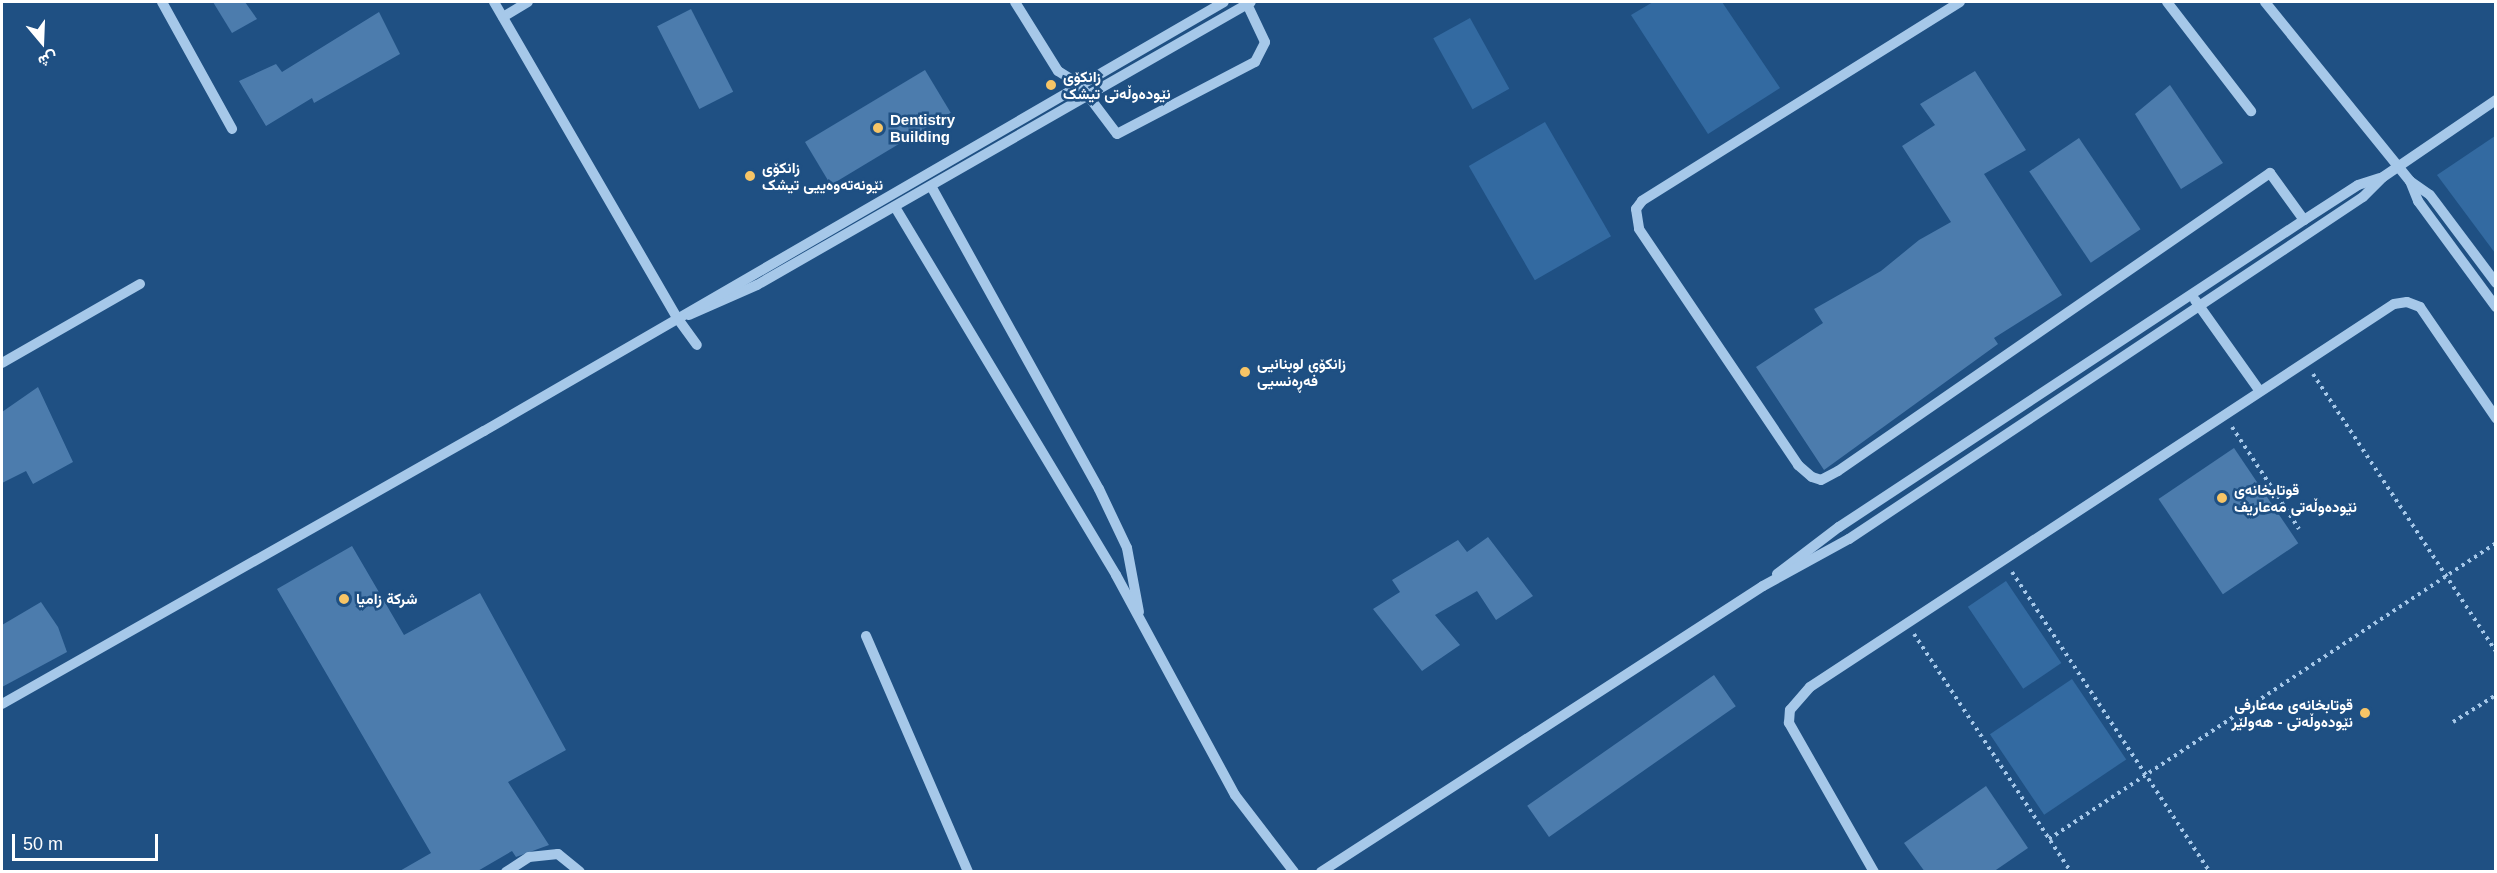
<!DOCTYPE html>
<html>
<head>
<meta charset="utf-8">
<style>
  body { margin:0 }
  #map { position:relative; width:2497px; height:873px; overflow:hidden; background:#1f5083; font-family:Helvetica,Vazirmatn,sans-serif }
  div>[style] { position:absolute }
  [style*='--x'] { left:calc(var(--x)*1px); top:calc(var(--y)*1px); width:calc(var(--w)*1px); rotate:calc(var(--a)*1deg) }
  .green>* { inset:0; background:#336aa1; transform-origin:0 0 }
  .building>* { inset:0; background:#4c7cad; transform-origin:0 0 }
  .path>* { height:4px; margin-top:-2px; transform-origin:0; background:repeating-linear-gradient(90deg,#a6c8e9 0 3px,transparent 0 7.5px) }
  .minor>* { height:10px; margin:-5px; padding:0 5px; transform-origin:5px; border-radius:5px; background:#a6c8e9 }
  .dots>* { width:16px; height:16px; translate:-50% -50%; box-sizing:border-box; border:3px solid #1f5083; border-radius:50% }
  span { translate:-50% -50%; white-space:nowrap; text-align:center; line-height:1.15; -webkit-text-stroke:5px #1f5083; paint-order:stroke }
  .poi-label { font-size:15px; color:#fff; font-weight:700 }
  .left { translate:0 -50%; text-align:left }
  .right { translate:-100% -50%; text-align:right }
  .frame { position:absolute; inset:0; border:3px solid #fff; pointer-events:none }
  .north { position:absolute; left:12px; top:12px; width:60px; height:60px; -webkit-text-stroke:4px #1f5083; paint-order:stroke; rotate:161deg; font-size:16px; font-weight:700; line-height:24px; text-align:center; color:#fff }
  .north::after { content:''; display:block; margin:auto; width:21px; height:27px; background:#fff; clip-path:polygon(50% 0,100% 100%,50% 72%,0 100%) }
  .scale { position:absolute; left:12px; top:834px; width:146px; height:27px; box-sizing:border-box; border:3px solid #fff; border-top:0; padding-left:8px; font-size:18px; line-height:21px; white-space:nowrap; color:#fff; -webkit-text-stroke:4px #1f5083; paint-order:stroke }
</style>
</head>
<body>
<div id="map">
  <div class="green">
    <i style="clip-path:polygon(1653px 2px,1722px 2px,1780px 88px,1708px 134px,1631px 15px)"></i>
    <i style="left:1470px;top:18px;width:81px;height:42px;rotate:61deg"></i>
    <i style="left:1545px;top:122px;width:132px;height:88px;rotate:60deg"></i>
    <i style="clip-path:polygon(2495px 136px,2495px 253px,2437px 175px)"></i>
    <i style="left:2006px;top:581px;width:99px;height:46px;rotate:56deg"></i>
    <i style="left:2072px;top:679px;width:97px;height:99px;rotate:56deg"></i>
  </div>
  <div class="building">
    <i style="clip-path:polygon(213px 2px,245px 2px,257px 19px,232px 33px)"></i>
    <i style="left:691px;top:9px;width:93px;height:38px;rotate:63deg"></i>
    <i style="clip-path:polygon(379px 12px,400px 54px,314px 103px,312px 98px,266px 126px,239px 81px,276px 64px,282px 72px)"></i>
    <i style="left:925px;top:70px;width:50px;height:140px;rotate:59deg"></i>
    <i style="clip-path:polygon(1975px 71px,2026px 150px,1984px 174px,2062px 295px,1994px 338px,1998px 344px,1824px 470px,1756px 367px,1823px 323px,1814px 309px,1881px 271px,1919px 240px,1951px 222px,1902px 146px,1935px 125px,1920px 104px)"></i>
    <i style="clip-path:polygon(2170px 85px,2223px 163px,2181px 189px,2135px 114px)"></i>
    <i style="left:2079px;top:138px;width:110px;height:60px;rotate:56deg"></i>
    <i style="clip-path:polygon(38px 387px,73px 462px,33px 484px,26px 471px,2px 483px,2px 412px)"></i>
    <i style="left:2234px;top:448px;width:115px;height:91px;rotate:56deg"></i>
    <i style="clip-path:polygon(1488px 537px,1533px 596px,1496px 620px,1477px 591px,1435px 615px,1460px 645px,1422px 671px,1373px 609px,1400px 592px,1392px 580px,1458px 540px,1467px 552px)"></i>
    <i style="clip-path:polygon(352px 546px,404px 635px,480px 593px,566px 750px,508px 782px,549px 845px,516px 857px,512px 851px,476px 872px,398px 872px,431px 853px,277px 589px)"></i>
    <i style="clip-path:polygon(41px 602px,58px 627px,67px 652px,2px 687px,2px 625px)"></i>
    <i style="left:1714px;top:675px;width:38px;height:228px;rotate:55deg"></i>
    <i style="clip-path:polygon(1986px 786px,2028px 848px,1993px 872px,1925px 872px,1904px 843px)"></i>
  </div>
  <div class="path">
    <i style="--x:2313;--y:374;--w:333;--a:56.6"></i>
    <i style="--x:2232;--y:427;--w:122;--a:56.7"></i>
    <i style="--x:2012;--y:572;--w:359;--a:56.6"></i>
    <i style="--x:1914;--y:634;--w:285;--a:56.6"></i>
    <i style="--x:2453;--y:722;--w:51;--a:-32.1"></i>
    <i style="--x:2049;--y:839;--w:536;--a:-33.51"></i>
  </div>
  <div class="minor">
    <i style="--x:162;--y:2;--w:145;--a:61.1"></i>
    <i style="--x:494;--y:2;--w:367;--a:59.9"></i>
    <i style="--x:678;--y:319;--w:32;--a:54"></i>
    <i style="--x:1015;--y:2;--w:81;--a:58.1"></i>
    <i style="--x:1058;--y:71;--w:26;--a:32"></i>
    <i style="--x:1080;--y:85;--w:61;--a:52.9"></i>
    <i style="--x:1117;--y:134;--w:156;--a:-27.6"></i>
    <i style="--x:1255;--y:62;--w:22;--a:-63"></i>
    <i style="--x:1265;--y:42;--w:42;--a:-115.3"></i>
    <i style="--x:1960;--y:2;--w:375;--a:148"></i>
    <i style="--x:1642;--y:201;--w:10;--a:127"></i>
    <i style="--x:1636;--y:209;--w:20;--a:81"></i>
    <i style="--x:1639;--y:229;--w:285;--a:56"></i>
    <i style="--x:1798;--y:465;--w:18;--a:41"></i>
    <i style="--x:1812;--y:477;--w:9;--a:18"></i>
    <i style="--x:1821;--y:480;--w:19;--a:-28"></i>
    <i style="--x:1838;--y:471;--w:525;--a:-34.6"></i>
    <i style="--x:2270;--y:173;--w:58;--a:54.1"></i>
    <i style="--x:2167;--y:2;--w:138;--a:52.4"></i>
    <i style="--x:2265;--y:2;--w:230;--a:51"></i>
    <i style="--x:2410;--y:181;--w:22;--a:68"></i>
    <i style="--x:2418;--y:201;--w:132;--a:53.7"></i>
    <i style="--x:503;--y:17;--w:29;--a:-31"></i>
    <i style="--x:2410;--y:181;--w:24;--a:35"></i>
    <i style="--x:2430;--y:195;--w:110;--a:53.1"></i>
    <i style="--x:931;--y:186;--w:346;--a:61"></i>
    <i style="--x:1099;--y:489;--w:65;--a:64.6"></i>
    <i style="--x:1127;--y:548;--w:65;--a:79.4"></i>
    <i style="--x:895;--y:207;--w:429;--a:59"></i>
    <i style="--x:1116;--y:575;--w:250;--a:61.6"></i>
    <i style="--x:1235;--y:795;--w:97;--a:52.5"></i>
    <i style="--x:2195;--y:300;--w:110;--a:54.6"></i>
    <i style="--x:689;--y:315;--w:74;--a:-23.8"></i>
    <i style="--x:757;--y:285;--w:569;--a:-29.81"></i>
    <i style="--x:2;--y:363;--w:159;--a:-29.8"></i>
    <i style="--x:1777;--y:574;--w:78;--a:-37.2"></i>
    <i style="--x:1839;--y:527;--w:557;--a:-33.43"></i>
    <i style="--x:2304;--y:220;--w:64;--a:-32.9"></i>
    <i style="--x:2358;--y:185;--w:23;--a:-18"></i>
    <i style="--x:866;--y:636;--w:257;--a:66.6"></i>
    <i style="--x:2;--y:704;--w:554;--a:-29.53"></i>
    <i style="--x:484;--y:431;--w:855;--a:-30.1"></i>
    <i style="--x:506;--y:872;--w:27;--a:-33"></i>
    <i style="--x:529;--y:857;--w:29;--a:-6"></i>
    <i style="--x:558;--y:854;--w:28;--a:39"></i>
    <i style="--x:1321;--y:872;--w:526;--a:-32.91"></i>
    <i style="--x:1763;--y:586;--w:98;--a:-28.7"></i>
    <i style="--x:1849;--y:539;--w:617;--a:-33.64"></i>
    <i style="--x:2363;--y:197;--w:28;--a:-45"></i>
    <i style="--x:2383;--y:177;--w:137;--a:-34.3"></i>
    <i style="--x:1874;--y:872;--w:172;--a:-119.7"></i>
    <i style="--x:1789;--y:723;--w:13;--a:-86"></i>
    <i style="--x:1790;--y:710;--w:30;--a:-49"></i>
    <i style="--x:1810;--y:687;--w:698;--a:-33.26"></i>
    <i style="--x:2394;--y:304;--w:13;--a:-9"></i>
    <i style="--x:2407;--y:302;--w:14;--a:21"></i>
    <i style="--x:2420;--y:307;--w:135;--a:55.6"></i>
  </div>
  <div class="dots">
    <i style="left:1051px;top:85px;background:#f7c566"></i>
    <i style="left:878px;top:128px;background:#f7c566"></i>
    <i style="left:750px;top:176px;background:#f7c566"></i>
    <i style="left:1245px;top:372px;background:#f7c566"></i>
    <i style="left:2222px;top:498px;background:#f7c566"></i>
    <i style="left:344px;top:599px;background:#f7c566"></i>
    <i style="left:2365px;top:713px;background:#f7c566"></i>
  </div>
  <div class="poi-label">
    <span class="left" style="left:1063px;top:85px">زانکۆی<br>نێودەوڵەتی تیشک</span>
    <span class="left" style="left:890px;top:128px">Dentistry<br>Building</span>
    <span class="left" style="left:762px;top:176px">زانکۆی<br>نێونەتەوەییی تیشک</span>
    <span class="left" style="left:1257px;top:372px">زانکۆی لوبنانیی<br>فەڕەنسیی</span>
    <span class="left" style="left:2234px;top:498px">قوتابخانەی<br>نێودەوڵەتی مەعاریف</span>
    <span class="left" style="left:356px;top:599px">شركة زاميا</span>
    <span class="right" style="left:2353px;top:713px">قوتابخانەی مەعارفی<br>نێودەوڵەتی - هەولێر</span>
  </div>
  <div class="frame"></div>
  <div class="north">ش</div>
  <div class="scale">50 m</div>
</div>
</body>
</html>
